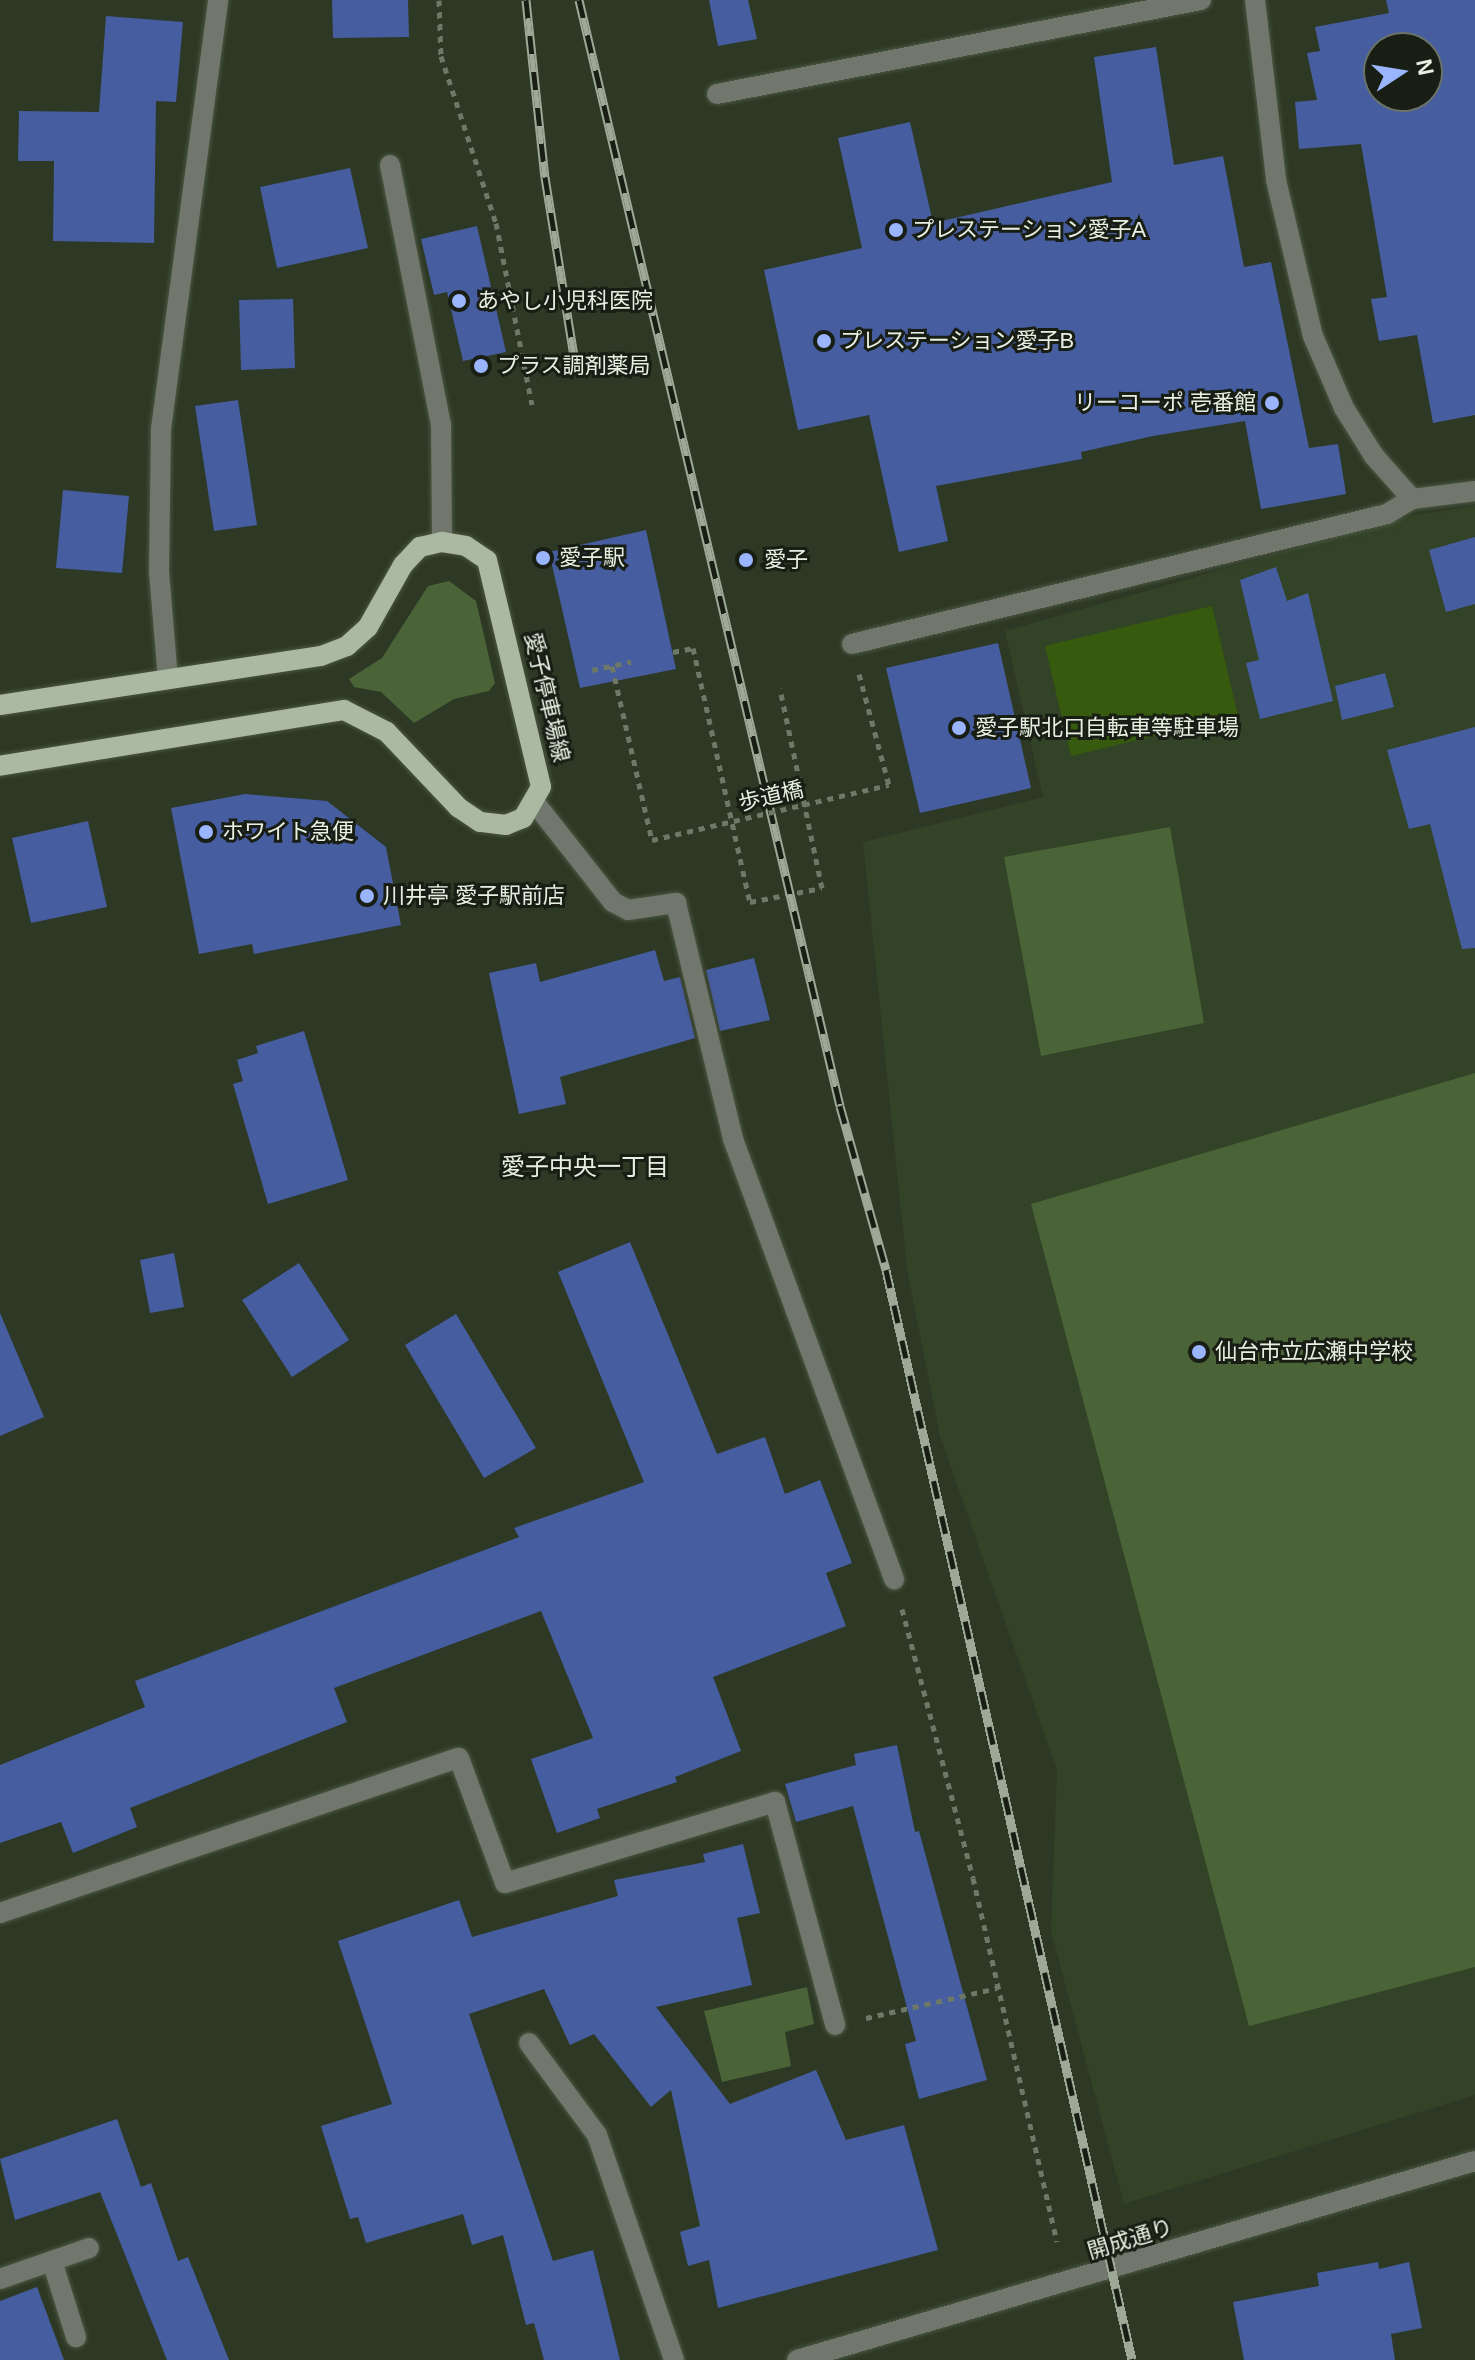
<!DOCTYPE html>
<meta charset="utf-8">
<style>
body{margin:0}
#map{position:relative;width:1475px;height:2360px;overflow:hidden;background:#2d3924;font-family:Helvetica,"Noto Sans JP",sans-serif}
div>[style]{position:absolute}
.built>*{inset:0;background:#334327}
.green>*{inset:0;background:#4a6337}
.water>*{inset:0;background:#365b0e}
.building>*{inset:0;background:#465da0}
.path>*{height:5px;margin-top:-2.5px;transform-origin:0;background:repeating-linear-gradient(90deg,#6d7866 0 6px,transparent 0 12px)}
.roads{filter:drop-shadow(0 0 2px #4b5642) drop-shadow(0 0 2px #4b5642)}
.minor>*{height:20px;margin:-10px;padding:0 10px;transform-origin:10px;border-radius:10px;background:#71776c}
.major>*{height:20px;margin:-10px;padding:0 10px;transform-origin:10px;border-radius:10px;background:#abb8a2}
.rail>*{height:9px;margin-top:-4.5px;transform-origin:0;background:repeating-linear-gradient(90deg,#191e15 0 18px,#9ea897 0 36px);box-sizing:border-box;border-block:2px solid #9ea897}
.path-bridge>*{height:5px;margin-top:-2.5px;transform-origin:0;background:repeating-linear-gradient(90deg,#6d7866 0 6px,transparent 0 12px)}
.dots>*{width:22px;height:22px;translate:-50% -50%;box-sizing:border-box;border:4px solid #191e15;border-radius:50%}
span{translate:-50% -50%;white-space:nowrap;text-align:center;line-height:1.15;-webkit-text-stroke:6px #191e15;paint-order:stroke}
.poi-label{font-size:22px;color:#e6efe1}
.left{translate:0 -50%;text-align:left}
.right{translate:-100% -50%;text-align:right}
.street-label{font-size:22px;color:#e6efe1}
.neighbourhood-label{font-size:24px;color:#e6efe1}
.north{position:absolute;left:1363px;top:32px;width:80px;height:80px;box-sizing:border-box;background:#191e15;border:2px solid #6b7267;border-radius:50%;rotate:78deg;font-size:22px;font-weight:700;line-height:32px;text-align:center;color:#e6efe1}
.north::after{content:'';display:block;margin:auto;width:28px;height:36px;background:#9ab5fd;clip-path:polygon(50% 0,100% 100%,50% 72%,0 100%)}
</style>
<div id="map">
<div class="built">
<i style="clip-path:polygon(1475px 506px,1475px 2095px,1124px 2204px,1051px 1931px,1057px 1770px,940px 1436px,907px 1269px,863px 842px,1043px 797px,1005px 631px,1414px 515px)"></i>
</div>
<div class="green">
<i style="clip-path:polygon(449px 581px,476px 601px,495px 683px,489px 691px,454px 699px,414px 723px,381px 692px,354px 687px,349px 679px,382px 658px,428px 586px)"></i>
<i style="clip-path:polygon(1170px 827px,1204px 1023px,1041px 1056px,1004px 857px)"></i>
<i style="clip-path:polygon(1475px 1073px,1475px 1967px,1249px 2026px,1031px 1204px)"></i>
<i style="clip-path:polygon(807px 1987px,814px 2024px,785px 2032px,791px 2066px,722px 2082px,704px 2011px)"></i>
</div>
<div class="water">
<i style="clip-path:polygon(1212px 606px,1238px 716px,1071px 756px,1045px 646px)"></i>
</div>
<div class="building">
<i style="clip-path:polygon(332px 0,408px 0,409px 37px,333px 38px)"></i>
<i style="clip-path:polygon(709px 0,748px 0,757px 39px,718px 46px)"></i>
<i style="clip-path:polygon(evenodd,1386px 0,1475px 0,1475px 415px,1433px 423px,1417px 335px,1379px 341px,1371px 299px,1387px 297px,1361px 144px,1299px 149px,1295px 102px,1317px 100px,1307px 53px,1320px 51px,1315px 27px,1389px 13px,1386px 0,1379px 48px,1427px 48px,1427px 96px,1379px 96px,1379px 48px)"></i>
<i style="clip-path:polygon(106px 16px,183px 22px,176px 102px,156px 101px,154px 243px,53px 241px,54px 161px,18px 161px,19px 111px,99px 112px)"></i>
<i style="clip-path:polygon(1156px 47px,1174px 165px,1223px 156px,1244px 267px,1271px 262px,1309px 448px,1338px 444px,1346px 494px,1261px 509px,1245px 421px,1153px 436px,1081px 452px,1082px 459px,936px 486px,948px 541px,899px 552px,869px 415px,798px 430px,764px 270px,862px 248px,838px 138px,910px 122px,933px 223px,1112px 182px,1094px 57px)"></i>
<i style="clip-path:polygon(350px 168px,368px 248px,277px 268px,260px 187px)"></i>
<i style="clip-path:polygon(477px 226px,506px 352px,463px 361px,447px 292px,434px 295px,421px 239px)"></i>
<i style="clip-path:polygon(293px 299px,295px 368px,241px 370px,239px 300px)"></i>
<i style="clip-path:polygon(238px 400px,257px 525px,214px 531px,195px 406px)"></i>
<i style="clip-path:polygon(63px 490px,129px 496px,122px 573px,56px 568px)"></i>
<i style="clip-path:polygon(646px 530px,676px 669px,580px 688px,549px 552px)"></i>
<i style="clip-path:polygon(1475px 537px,1475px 604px,1446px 612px,1429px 550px)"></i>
<i style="clip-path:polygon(1276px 567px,1287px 601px,1308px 593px,1333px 701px,1260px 719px,1246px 663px,1259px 660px,1240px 580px)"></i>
<i style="clip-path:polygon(998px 643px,1031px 788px,920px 813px,886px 668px)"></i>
<i style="clip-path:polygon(1385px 673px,1394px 707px,1342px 720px,1335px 686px)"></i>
<i style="clip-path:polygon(1475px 727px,1475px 948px,1462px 949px,1430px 824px,1409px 829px,1387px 750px)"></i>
<i style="clip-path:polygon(245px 794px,327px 801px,386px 847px,401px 925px,254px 954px,252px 944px,199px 954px,171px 808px)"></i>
<i style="clip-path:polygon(88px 821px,107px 907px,31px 923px,12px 838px)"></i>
<i style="clip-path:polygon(655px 950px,664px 981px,680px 977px,695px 1038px,560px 1077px,566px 1104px,519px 1114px,489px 973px,536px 963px,540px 982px)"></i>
<i style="clip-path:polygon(754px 958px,770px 1020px,720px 1031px,706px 970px)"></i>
<i style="clip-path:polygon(304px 1031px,348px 1180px,268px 1204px,233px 1084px,243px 1081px,237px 1060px,258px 1053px,256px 1046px)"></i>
<i style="clip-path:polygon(630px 1242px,717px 1454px,765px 1437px,785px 1494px,820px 1480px,852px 1563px,826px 1573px,846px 1626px,713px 1677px,741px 1751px,675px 1777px,677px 1782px,597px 1809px,600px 1818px,557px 1833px,531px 1759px,593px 1738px,541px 1611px,334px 1688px,347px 1722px,130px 1808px,137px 1827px,73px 1853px,61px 1822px,0 1843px,0 1765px,145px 1707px,135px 1681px,519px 1537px,514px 1528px,644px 1482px,558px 1272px)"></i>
<i style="clip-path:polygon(174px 1253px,184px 1307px,150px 1313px,140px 1260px)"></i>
<i style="clip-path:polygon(299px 1263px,349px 1340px,292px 1377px,242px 1300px)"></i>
<i style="clip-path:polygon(0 1313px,44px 1417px,0 1436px)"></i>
<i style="clip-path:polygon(456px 1314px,536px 1448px,484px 1478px,405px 1345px)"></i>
<i style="clip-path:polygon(897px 1745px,915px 1832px,919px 1831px,987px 2080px,919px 2099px,905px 2044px,916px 2041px,853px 1806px,796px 1822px,785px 1784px,856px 1765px,854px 1754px)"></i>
<i style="clip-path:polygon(743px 1844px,760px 1913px,737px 1918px,752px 1985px,656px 2007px,730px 2104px,816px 2070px,846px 2140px,904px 2125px,938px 2250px,718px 2308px,709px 2260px,688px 2266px,680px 2232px,700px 2226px,671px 2090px,651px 2107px,594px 2034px,570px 2045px,544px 1989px,469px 2014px,553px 2261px,593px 2250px,620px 2360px,544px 2360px,534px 2323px,526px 2325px,503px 2235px,472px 2245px,463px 2214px,366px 2243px,358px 2217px,350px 2219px,321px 2126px,392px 2104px,338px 1941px,459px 1900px,472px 1937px,618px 1896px,614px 1880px,705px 1862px,703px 1854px)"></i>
<i style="clip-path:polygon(117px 2119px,141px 2187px,151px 2183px,178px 2261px,188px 2257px,229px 2360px,167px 2360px,100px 2192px,15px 2220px,0 2159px)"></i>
<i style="clip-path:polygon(1378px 2262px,1379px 2269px,1409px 2262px,1422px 2328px,1391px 2334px,1395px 2360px,1244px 2360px,1233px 2302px,1319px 2286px,1317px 2273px)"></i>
<i style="clip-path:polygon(37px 2287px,64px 2360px,0 2360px,0 2301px)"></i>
</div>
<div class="path">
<i style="left:439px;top:0;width:56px;rotate:88deg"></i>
<i style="left:441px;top:56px;width:176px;rotate:71.8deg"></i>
<i style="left:496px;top:223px;width:185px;rotate:78.8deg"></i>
<i style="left:673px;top:652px;width:20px;rotate:-11deg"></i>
<i style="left:693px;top:648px;width:260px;rotate:77.4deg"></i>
<i style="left:750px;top:902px;width:73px;rotate:-11deg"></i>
<i style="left:822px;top:888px;width:204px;rotate:-101.9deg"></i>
<i style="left:612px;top:666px;width:179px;rotate:77.1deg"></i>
<i style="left:592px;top:670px;width:40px;rotate:-12deg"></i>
<i style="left:859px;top:674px;width:115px;rotate:74.9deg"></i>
<i style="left:902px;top:1609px;width:278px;rotate:75.2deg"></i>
<i style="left:973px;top:1878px;width:373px;rotate:77deg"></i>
<i style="left:866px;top:2018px;width:134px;rotate:-12.9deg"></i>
</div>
<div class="roads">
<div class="minor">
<i style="left:1255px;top:0;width:181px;rotate:83.3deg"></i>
<i style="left:1276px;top:180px;width:160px;rotate:76.7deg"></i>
<i style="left:1313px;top:336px;width:78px;rotate:66.7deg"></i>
<i style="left:1344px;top:408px;width:57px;rotate:58deg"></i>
<i style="left:1374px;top:456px;width:57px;rotate:48.5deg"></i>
<i style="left:1412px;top:499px;width:64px;rotate:-7.2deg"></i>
<i style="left:717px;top:94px;width:493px;rotate:-11deg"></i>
<i style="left:390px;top:165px;width:264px;rotate:78.9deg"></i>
<i style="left:441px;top:424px;width:118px;rotate:89.5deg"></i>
<i style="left:852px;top:644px;width:551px;rotate:-13.66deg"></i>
<i style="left:1387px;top:514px;width:29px;rotate:-31deg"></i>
<i style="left:168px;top:679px;width:108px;rotate:-94.8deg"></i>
<i style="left:159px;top:571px;width:142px;rotate:-89.2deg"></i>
<i style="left:161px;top:429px;width:433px;rotate:-82.4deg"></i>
<i style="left:535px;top:803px;width:126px;rotate:51.8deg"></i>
<i style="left:613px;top:902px;width:17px;rotate:28deg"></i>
<i style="left:628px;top:910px;width:49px;rotate:-8.3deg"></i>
<i style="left:676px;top:903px;width:243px;rotate:76.4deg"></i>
<i style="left:733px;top:1139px;width:469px;rotate:69.9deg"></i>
<i style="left:0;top:1913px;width:484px;rotate:-18.7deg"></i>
<i style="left:459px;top:1758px;width:133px;rotate:69.8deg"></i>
<i style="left:505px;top:1883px;width:282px;rotate:-16.7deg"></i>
<i style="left:775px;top:1802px;width:231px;rotate:74.9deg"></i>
<i style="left:529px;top:2043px;width:114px;rotate:53.5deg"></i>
<i style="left:597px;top:2135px;width:238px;rotate:71.1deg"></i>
<i style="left:52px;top:2261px;width:80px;rotate:72.5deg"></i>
<i style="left:0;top:2279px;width:94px;rotate:-19.2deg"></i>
<i style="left:797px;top:2360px;width:707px;rotate:-16.36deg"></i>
</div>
<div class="major">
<i style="left:0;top:705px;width:325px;rotate:-8.7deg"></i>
<i style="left:321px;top:656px;width:28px;rotate:-21deg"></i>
<i style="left:347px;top:646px;width:28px;rotate:-42deg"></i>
<i style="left:368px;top:627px;width:71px;rotate:-60.6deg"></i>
<i style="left:403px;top:565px;width:25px;rotate:-47deg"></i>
<i style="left:420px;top:547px;width:23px;rotate:-13deg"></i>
<i style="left:442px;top:542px;width:24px;rotate:9deg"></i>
<i style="left:466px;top:546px;width:25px;rotate:34deg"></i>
<i style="left:487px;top:560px;width:233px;rotate:76.6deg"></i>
<i style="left:541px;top:787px;width:36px;rotate:120deg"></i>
<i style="left:523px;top:818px;width:18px;rotate:158deg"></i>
<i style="left:506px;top:825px;width:26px;rotate:-173deg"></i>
<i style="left:480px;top:822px;width:25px;rotate:-146deg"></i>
<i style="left:459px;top:808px;width:105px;rotate:-133.5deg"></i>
<i style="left:387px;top:732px;width:48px;rotate:-152.9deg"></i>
<i style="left:344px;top:710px;width:349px;rotate:170.8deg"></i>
</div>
</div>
<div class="rail">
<i style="left:526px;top:0;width:178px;rotate:83.9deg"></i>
<i style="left:545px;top:177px;width:188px;rotate:80.8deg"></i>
<i style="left:579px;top:0;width:1136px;rotate:76.72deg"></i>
<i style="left:840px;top:1106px;width:170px;rotate:74.3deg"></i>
<i style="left:886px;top:1270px;width:1117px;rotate:77.28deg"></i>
</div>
<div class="path-bridge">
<i style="left:652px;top:840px;width:243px;rotate:-13.1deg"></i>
</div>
<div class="dots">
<i style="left:896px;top:230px;background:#9ab5fd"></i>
<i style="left:459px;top:301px;background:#9ab5fd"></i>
<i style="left:824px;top:341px;background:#9ab5fd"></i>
<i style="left:481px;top:366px;background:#9ab5fd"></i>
<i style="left:1272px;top:403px;background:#9ab5fd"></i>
<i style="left:543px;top:558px;background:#9ab5fd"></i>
<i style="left:746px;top:560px;background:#9ab5fd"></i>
<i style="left:959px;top:728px;background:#9ab5fd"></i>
<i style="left:206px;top:832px;background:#9ab5fd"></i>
<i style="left:367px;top:896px;background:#9ab5fd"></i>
<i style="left:1199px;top:1352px;background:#9ab5fd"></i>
</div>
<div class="poi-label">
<span class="left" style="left:912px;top:230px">プレステーション愛子A</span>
<span class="left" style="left:477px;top:301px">あやし小児科医院</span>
<span class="left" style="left:840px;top:341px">プレステーション愛子B</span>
<span class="left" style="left:497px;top:366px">プラス調剤薬局</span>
<span class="right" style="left:1256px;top:403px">リーコーポ 壱番館</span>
<span class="left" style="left:559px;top:558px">愛子駅</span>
<span class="left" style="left:764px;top:560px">愛子</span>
<span class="left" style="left:975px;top:728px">愛子駅北口自転車等駐車場</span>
<span class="left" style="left:222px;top:832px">ホワイト急便</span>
<span class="left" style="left:383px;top:896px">川井亭 愛子駅前店</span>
<span class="left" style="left:1215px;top:1352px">仙台市立広瀬中学校</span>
</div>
<div class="street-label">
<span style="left:547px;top:697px;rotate:77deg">愛子停車場線</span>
<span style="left:771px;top:796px;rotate:-13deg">歩道橋</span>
<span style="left:1130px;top:2239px;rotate:-17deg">開成通り</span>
</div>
<div class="neighbourhood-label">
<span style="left:585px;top:1167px">愛子中央一丁目</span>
</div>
<div class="north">N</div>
</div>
